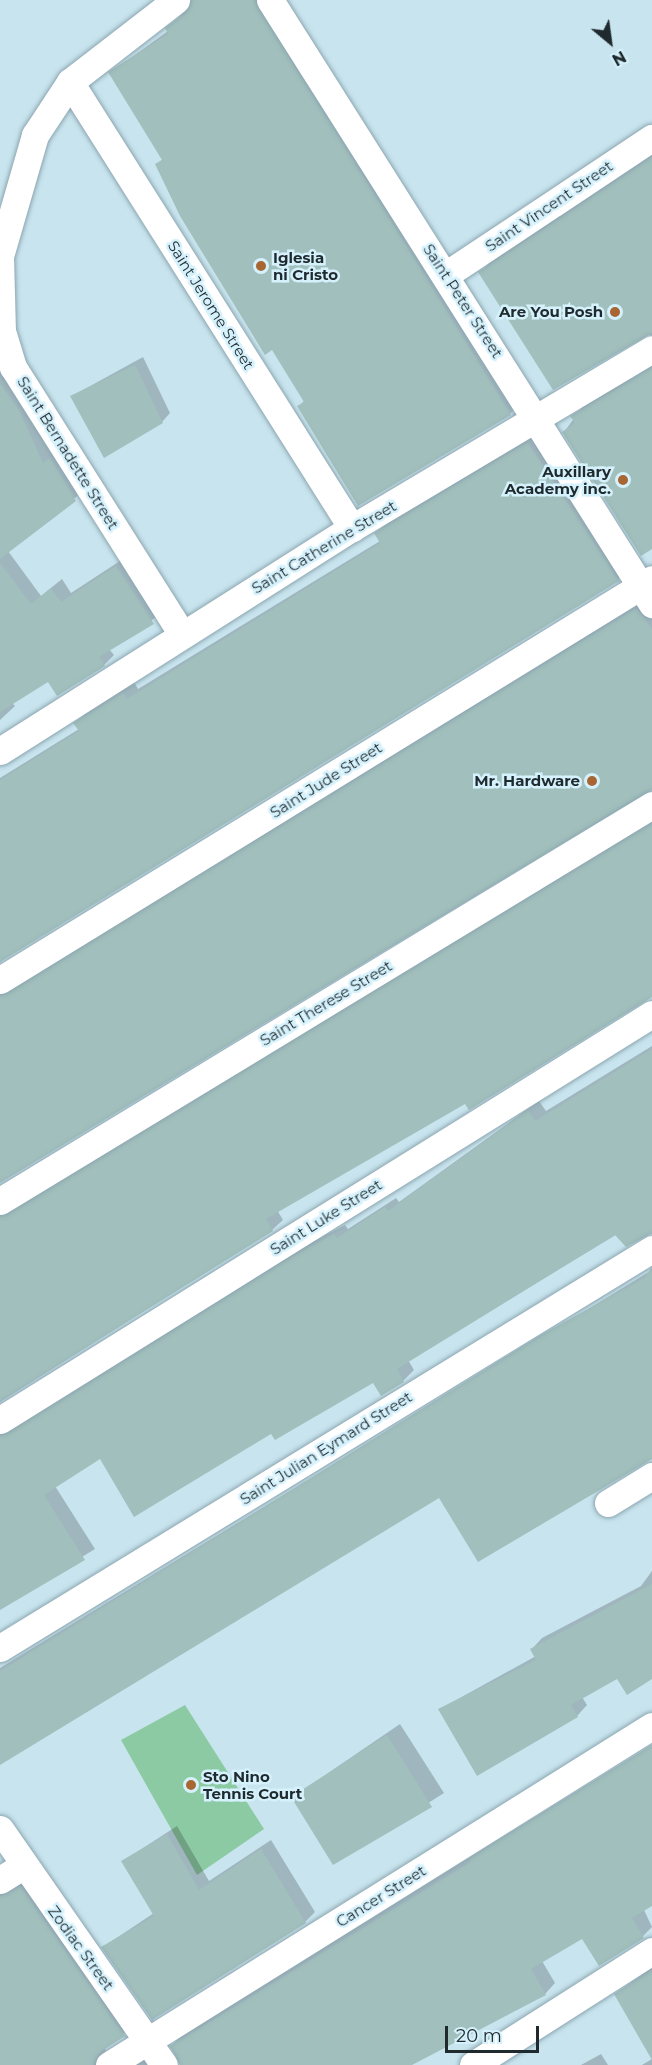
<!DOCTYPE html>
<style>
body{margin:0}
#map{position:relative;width:652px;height:2065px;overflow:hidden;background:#c8e4ee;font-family:Montserrat,sans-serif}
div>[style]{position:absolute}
.green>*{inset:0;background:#8ccaa3}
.shadow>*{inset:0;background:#0003}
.building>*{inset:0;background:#a1bfbc}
.roads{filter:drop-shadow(0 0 2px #8ca6b0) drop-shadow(0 0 2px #8ca6b0)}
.street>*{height:27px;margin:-13.5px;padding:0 13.5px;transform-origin:13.5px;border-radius:13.5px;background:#fff}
.dots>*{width:16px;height:16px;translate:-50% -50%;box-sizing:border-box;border:3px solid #d5f1fc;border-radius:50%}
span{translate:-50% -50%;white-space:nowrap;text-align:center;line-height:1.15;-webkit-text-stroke:5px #d5f1fc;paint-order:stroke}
.street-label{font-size:15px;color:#1f2a2e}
.poi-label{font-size:15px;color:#1f2a2e;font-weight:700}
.left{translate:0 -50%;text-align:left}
.right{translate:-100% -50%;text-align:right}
.north{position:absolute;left:580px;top:12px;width:60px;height:60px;-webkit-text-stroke:4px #d5f1fc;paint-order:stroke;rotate:151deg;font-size:16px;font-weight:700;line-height:24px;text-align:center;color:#1f2a2e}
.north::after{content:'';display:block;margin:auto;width:21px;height:27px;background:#1f2a2e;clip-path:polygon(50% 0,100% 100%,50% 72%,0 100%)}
.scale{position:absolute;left:445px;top:2026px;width:94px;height:27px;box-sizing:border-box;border:3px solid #1f2a2e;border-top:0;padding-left:8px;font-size:18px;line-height:21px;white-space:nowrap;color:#1f2a2e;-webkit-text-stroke:4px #d5f1fc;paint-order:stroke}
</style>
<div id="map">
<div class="green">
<i style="clip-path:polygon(185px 1705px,264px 1829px,197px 1875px,121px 1740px)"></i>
</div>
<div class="shadow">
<i style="clip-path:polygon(193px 0,271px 0,522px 401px,510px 414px,299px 406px,305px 400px,157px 164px,163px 159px,110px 73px,168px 31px)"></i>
<i style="clip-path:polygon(652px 151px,652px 336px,480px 273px,490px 262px)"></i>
<i style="clip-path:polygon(0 357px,28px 401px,53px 455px,60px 450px,85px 490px,8px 551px,41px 596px,62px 579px,71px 593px,126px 557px,162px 613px,109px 649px,114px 655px,104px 665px,48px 679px,12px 703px,15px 706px,0 720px)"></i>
<i style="clip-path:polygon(143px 357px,170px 413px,162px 422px,72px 396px)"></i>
<i style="clip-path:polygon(652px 364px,652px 548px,564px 432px,583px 406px)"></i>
<i style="clip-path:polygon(538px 432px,628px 569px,618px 580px,0 960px,0 778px,79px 729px,75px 723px,86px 713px,134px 682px,138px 689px,380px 541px,376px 533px,387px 523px)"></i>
<i style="clip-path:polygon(647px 598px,652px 605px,652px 790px,0 1181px,0 979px)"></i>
<i style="clip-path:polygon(652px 821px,652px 996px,277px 1210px,283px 1220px,272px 1230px,0 1402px,0 1200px)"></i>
<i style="clip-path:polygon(652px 1046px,652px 1234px,619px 1233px,408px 1360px,414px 1370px,403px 1381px,374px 1381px,271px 1432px,100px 1457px,55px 1486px,95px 1549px,0 1607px,0 1420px,20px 1423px,301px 1248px,345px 1225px,348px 1229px,396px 1198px,399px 1202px,539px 1101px,546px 1111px)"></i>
<i style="clip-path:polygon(652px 1270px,652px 1459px,440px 1496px,0 1764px,0 1668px)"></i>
<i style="clip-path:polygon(652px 1571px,652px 1678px,618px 1677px,582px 1697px,587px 1705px,577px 1716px,440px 1709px,536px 1656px,532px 1649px,542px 1638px,641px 1586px)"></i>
<i style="clip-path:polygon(400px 1724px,444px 1793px,334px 1863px,293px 1797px)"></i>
<i style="clip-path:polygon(652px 1745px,652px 1905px,644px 1910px,652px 1927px,643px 1936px,583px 1937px,542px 1961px,555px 1983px,545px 1994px,409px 2065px,181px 2065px,172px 2046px,182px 2035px)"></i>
<i style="clip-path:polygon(177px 1826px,209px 1881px,271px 1840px,315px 1912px,305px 1922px,103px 1947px,154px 1913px,123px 1861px)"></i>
<i style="clip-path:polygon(31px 1876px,134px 2025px,105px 2048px,110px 2065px,0 2065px,0 1880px)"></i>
<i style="clip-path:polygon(652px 1967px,652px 2057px,616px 1994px)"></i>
<i style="clip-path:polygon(154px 2053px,164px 2065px,132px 2065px)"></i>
<i style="clip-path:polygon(601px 2054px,608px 2065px,581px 2065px)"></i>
<i style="clip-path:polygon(652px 2059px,652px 2065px,642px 2065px)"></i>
</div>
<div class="building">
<i style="clip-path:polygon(191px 0,254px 0,511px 415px,358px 506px,297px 406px,304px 402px,272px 350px,265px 355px,180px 216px,155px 164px,162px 160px,108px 72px,168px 34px,165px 28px,186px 12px)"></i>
<i style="clip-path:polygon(652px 157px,652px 333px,553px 390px,478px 272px)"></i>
<i style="clip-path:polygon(135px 365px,163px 423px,104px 458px,70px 396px)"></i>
<i style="clip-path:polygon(652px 367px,652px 549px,641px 556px,562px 432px,575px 423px,570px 416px)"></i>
<i style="clip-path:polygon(0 383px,19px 410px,43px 463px,50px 458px,76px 501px,0 559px)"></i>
<i style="clip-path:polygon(527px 442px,619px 581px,0 962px,0 780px,79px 731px,73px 723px,123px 692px,127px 699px,380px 543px,374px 533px)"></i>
<i style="clip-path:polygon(0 563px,31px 604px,51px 588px,61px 602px,116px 566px,154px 624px,99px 657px,105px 666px,57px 696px,48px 682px,0 712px)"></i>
<i style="clip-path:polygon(636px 608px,652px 629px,652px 789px,0 1183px,0 996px)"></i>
<i style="clip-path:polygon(652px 823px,652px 997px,469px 1110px,465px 1104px,266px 1219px,273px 1231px,0 1401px,0 1217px)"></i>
<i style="clip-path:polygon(652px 1049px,652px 1233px,626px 1247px,615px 1235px,397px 1369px,404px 1382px,381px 1396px,373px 1383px,275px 1440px,271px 1434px,134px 1517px,100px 1459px,44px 1495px,85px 1560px,0 1610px,0 1436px,289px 1258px,334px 1234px,337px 1238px,385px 1207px,388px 1211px,528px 1110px,535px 1121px)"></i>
<i style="clip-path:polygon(652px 1267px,652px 1459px,478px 1562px,439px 1498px,0 1765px,0 1671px,539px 1336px,644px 1278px)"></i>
<i style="clip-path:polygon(652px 1584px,652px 1679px,627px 1695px,617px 1679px,571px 1705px,578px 1717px,477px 1776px,438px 1709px,536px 1660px,530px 1649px)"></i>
<i style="clip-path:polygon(387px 1735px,432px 1807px,333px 1865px,291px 1797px)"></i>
<i style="clip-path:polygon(652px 1745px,652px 1906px,632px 1918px,644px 1938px,599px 1966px,582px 1939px,531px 1969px,546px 1995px,412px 2065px,180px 2065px,170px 2046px,471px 1862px,469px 1859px)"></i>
<i style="clip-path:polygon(167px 1834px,199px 1890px,261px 1849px,306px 1923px,152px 2020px,101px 1947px,154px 1916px,121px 1861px)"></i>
<i style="clip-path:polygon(20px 1886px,125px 2036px,100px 2052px,93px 2065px,0 2065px,0 1896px)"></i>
<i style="clip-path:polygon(652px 1970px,652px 2060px,614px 1994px)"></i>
</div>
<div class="roads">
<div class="street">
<i style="left:176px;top:0;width:134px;rotate:142.3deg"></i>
<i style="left:70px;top:82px;width:64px;rotate:123.4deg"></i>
<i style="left:35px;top:135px;width:126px;rotate:106.1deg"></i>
<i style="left:0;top:256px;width:75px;rotate:88.5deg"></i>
<i style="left:2px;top:331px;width:38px;rotate:73deg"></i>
<i style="left:13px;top:367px;width:316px;rotate:57.7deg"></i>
<i style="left:270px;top:0;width:715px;rotate:57.69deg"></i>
<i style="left:70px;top:82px;width:528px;rotate:57.7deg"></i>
<i style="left:447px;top:274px;width:246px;rotate:-33.6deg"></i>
<i style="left:0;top:751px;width:417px;rotate:-32.4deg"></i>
<i style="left:352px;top:528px;width:349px;rotate:-30.8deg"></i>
<i style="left:0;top:980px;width:765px;rotate:-31.59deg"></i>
<i style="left:0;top:1201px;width:763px;rotate:-31.27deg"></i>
<i style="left:0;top:1420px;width:768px;rotate:-31.91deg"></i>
<i style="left:608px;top:1503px;width:52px;rotate:-31.5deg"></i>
<i style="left:0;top:1648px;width:764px;rotate:-31.47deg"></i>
<i style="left:0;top:1829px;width:287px;rotate:55.2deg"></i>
<i style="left:0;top:1880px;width:26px;rotate:-32deg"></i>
<i style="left:109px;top:2065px;width:640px;rotate:-31.98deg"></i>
<i style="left:473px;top:2065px;width:212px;rotate:-32.5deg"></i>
</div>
</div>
<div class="dots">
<i style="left:261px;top:266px;background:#a86633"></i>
<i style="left:615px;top:312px;background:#a86633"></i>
<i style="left:623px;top:480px;background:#a86633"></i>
<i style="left:592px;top:781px;background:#a86633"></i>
<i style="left:191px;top:1785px;background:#a86633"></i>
</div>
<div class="street-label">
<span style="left:549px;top:206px;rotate:-34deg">Saint Vincent Street</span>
<span style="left:463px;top:301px;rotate:57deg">Saint Peter Street</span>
<span style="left:211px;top:305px;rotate:58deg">Saint Jerome Street</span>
<span style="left:68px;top:453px;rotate:58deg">Saint Bernadette Street</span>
<span style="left:324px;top:547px;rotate:-31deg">Saint Catherine Street</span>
<span style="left:326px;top:780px;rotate:-32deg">Saint Jude Street</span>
<span style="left:326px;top:1003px;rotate:-31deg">Saint Therese Street</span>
<span style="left:326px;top:1217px;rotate:-32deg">Saint Luke Street</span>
<span style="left:326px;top:1448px;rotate:-32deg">Saint Julian Eymard Street</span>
<span style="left:381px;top:1896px;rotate:-32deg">Cancer Street</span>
<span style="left:81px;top:1948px;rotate:54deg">Zodiac Street</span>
</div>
<div class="poi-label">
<span class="left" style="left:273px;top:266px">Iglesia<br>ni Cristo</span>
<span class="right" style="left:603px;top:312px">Are You Posh</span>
<span class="right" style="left:611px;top:480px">Auxillary<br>Academy inc.</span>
<span class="right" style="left:580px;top:781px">Mr. Hardware</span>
<span class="left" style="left:203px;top:1785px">Sto Nino<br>Tennis Court</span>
</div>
<div class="north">N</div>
<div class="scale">20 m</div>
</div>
